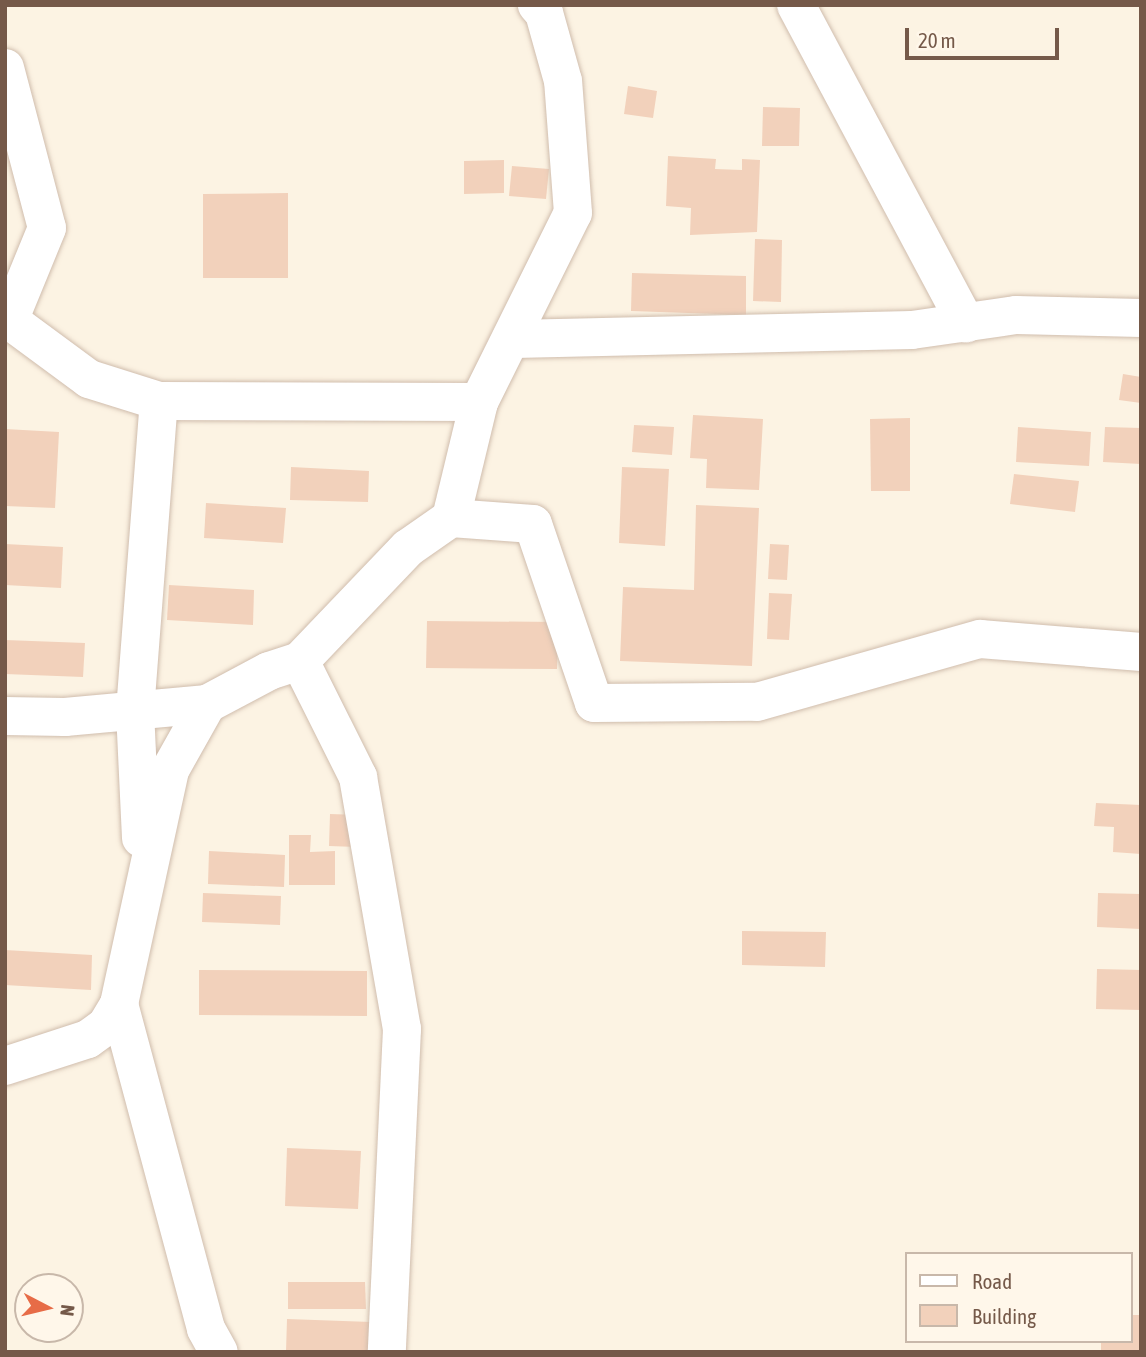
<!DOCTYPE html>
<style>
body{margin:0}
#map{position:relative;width:1146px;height:1357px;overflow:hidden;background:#fcf3e3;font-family:"Asap Condensed",sans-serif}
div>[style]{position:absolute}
.building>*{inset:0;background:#f2d1bb}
.roads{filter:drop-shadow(0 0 2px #d0bdad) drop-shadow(0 0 2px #d0bdad)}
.street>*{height:38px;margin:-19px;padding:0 19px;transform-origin:19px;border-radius:19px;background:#fff}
span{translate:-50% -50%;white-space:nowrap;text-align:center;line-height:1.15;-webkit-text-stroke:6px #fff7ea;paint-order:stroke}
.frame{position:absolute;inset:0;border:7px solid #755949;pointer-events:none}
.legend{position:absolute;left:905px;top:1252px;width:228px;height:91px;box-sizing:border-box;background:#fff7ea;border:2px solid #c8b8aa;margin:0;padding:9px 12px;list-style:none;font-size:21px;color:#755949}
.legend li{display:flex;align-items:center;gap:14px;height:35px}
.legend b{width:35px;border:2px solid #c8b8aa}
.north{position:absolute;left:14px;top:1273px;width:70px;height:70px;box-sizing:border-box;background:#fff7ea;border:2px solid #c8b8aa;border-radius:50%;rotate:97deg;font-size:19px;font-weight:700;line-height:28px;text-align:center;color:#755949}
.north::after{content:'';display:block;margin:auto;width:24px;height:32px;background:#e76c47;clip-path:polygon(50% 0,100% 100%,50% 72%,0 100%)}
.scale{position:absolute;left:905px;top:28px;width:154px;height:32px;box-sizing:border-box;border:4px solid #755949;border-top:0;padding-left:9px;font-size:21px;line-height:24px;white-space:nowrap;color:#755949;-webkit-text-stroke:5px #fff7ea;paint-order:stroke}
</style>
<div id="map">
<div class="building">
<i style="clip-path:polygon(628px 86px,657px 91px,653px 118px,624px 114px)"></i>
<i style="clip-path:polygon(763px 107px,800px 108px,799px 146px,762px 146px)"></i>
<i style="clip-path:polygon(668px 156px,716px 159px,715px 169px,742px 170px,742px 159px,760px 160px,757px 232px,690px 235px,691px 208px,666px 206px)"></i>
<i style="clip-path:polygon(504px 160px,504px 193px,464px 194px,464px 161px)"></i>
<i style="clip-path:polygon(512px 166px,549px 169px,546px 199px,509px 196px)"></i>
<i style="clip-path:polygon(288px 193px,288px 278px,203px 278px,203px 194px)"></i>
<i style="clip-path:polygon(755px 239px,782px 240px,781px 302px,753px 301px)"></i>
<i style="clip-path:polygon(632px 273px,746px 276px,746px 315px,631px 311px)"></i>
<i style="clip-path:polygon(1123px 374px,1141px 377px,1141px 403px,1119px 400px)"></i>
<i style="clip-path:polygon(693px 415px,763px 419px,759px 490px,706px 488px,707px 459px,690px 458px)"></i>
<i style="clip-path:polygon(910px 418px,910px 491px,871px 491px,870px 419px)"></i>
<i style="clip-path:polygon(634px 425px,674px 427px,672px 455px,632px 452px)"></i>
<i style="clip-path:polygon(1018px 427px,1091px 432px,1089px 466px,1016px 462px)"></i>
<i style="clip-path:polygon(1105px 427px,1141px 428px,1141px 464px,1103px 462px)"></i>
<i style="clip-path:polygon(5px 429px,59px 432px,55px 508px,5px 506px)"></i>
<i style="clip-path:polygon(291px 467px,369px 471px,368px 502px,290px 500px)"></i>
<i style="clip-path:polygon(622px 467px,669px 469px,665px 546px,619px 543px)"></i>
<i style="clip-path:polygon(1014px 474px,1079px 481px,1075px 512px,1010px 504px)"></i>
<i style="clip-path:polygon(206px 503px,286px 508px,283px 543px,204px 538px)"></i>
<i style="clip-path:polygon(696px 505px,759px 508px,752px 666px,620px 661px,623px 587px,694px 590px)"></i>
<i style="clip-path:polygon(5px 544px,63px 547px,61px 588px,5px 585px)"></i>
<i style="clip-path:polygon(770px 544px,789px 545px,787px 580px,768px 579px)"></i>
<i style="clip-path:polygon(169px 585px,254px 590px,253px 625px,167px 620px)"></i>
<i style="clip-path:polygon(769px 593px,792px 594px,789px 640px,767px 639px)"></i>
<i style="clip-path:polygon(427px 621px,558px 622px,557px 669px,426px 668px)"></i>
<i style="clip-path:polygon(5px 640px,85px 643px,83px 677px,5px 674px)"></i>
<i style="clip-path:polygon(1096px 803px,1141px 805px,1141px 854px,1113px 852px,1114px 827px,1094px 826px)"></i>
<i style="clip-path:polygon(330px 814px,359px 815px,357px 847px,329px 846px)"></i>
<i style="clip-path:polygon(289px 835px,311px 835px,310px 852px,335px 851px,335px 885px,289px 885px)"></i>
<i style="clip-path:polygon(209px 851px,285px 855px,284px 887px,208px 884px)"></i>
<i style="clip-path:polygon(203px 893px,281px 896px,280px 925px,202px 922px)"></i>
<i style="clip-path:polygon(1098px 893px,1141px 894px,1141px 929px,1097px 927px)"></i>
<i style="clip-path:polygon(742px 931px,826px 932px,825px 967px,742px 965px)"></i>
<i style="clip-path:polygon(5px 950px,92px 955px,91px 990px,5px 985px)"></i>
<i style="clip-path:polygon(1097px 969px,1141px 970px,1141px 1010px,1096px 1009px)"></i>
<i style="clip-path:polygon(199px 970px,367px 971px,367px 1016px,199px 1015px)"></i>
<i style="clip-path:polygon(287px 1148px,361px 1151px,358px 1209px,285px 1206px)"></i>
<i style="clip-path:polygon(288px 1282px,365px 1282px,366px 1309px,288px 1309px)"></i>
<i style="clip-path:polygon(1130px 1315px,1141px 1315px,1141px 1352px,1101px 1352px,1101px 1341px,1130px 1341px)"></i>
<i style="clip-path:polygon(287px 1319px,371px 1322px,370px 1352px,286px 1352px)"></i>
</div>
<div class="roads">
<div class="street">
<i style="left:796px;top:5px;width:361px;rotate:61.9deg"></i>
<i style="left:5px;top:68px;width:165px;rotate:75.3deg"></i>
<i style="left:47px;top:228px;width:97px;rotate:112.3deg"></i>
<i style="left:5px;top:317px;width:104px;rotate:36.4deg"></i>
<i style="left:89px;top:379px;width:73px;rotate:17.4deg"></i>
<i style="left:159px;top:401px;width:320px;rotate:0.2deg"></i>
<i style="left:514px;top:339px;width:398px;rotate:-1.3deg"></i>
<i style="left:912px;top:330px;width:105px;rotate:-8.2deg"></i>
<i style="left:1016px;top:315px;width:125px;rotate:1.4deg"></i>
<i style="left:451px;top:518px;width:119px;rotate:-76.4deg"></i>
<i style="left:479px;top:402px;width:211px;rotate:-63.6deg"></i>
<i style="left:573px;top:213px;width:132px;rotate:-94.3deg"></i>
<i style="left:563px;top:81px;width:71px;rotate:-105.6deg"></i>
<i style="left:544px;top:13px;width:11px;rotate:-131deg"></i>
<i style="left:300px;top:661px;width:130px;rotate:63.4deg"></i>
<i style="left:358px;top:777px;width:256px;rotate:80.1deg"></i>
<i style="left:402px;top:1029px;width:323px;rotate:92.7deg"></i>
<i style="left:5px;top:716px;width:60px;rotate:1deg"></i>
<i style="left:65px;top:717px;width:143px;rotate:-5.2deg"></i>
<i style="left:141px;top:838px;width:127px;rotate:-92.7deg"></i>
<i style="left:135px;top:711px;width:311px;rotate:-85.6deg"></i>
<i style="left:119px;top:1004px;width:336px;rotate:75deg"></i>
<i style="left:206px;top:1329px;width:26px;rotate:61deg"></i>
<i style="left:5px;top:1066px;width:87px;rotate:-18deg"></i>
<i style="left:88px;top:1039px;width:22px;rotate:-36deg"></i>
<i style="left:106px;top:1026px;width:26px;rotate:-59deg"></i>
<i style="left:119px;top:1004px;width:239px;rotate:-77.7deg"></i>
<i style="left:170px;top:770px;width:76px;rotate:-60.7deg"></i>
<i style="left:207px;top:704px;width:70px;rotate:-28deg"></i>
<i style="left:269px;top:671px;width:33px;rotate:-18deg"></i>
<i style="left:300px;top:661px;width:156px;rotate:-46.3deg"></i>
<i style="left:408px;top:548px;width:52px;rotate:-34.9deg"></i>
<i style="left:451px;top:518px;width:82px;rotate:4.2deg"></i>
<i style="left:533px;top:524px;width:189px;rotate:71.2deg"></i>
<i style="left:594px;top:703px;width:163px;rotate:-0.4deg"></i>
<i style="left:757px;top:702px;width:232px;rotate:-15.8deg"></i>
<i style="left:980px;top:639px;width:162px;rotate:4.6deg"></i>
</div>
</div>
<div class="frame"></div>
<ul class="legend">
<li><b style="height:9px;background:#fff"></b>Road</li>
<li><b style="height:19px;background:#f2d1bb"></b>Building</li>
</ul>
<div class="north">N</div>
<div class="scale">20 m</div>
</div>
